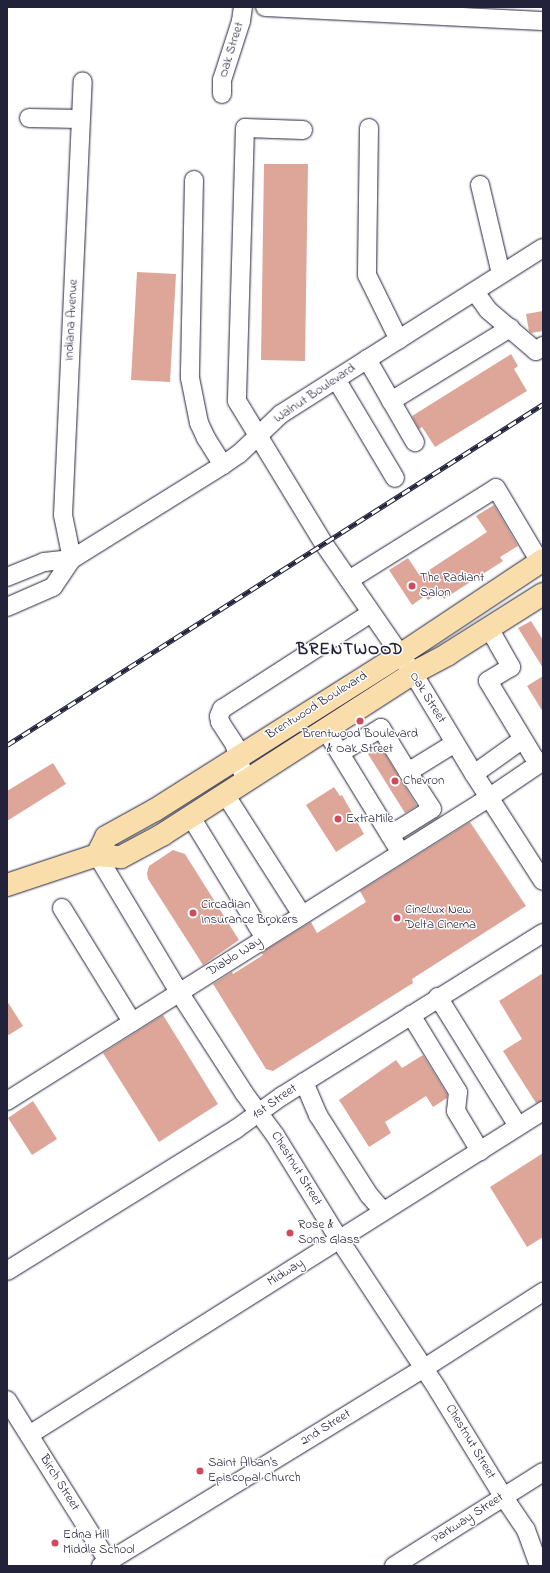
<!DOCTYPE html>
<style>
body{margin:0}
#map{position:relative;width:550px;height:1573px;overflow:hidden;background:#fff;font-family:"Indie Flower",sans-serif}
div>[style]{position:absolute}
.building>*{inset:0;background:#dea699}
.roads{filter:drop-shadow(0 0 1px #22223b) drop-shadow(0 0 1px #22223b)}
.minor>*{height:18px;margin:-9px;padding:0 9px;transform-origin:9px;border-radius:9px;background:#fff}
.major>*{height:22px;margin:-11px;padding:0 11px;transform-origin:11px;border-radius:11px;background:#f9deab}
.rail>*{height:4.5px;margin-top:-2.25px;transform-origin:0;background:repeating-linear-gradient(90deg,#fff 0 9px,#22223b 0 18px);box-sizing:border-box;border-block:1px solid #22223b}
.dots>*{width:11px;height:11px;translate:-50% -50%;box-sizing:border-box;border:2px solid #fff;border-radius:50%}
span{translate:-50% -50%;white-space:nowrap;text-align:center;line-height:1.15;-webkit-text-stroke:3px #fff;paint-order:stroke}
.street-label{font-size:13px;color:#22223b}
.poi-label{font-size:13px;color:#22223b}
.left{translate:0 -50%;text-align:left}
.district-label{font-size:17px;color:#22223b;font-weight:700;letter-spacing:1px}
.frame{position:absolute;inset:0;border:8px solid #22223b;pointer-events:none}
</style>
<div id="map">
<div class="building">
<i style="clip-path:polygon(264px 164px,308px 164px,305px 361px,261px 360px)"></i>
<i style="clip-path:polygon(137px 272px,176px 274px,170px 382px,131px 380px)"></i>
<i style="clip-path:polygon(543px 311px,543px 331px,531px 333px,529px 331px,526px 314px)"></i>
<i style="clip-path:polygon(511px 354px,518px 366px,514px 369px,527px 391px,435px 447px,422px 427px,419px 429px,412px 416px)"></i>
<i style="clip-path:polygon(494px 505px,518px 546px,500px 557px,503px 561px,444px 599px,440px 592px,428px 600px,425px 596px,412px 605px,389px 570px,408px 558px,420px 576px,487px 532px,476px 516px)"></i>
<i style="clip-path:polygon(531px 621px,543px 640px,543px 668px,518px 628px)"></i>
<i style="clip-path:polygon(543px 676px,543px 712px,527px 686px)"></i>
<i style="clip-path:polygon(380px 746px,417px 806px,405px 813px,368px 754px)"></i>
<i style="clip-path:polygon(53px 763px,66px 784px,7px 821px,7px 791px)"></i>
<i style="clip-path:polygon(334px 787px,340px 796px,342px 795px,364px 834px,336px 852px,306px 805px)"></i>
<i style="clip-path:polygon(470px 822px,526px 906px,412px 979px,413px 983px,273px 1071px,266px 1069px,213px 984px,232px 972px,233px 974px,263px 955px,261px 953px,311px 922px,317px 933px,366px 902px,360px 891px)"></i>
<i style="clip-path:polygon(173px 850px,185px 854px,239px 940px,203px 965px,148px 879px,147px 873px,149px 866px)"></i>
<i style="clip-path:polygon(543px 973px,543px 1101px,536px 1103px,503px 1051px,522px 1039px,499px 1001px)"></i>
<i style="clip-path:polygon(7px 1001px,23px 1026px,7px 1036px)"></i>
<i style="clip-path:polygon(163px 1015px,218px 1104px,159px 1142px,103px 1053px)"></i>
<i style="clip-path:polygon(423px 1055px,447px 1094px,447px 1098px,433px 1107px,426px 1096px,385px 1122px,391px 1133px,369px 1147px,339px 1100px,396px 1060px,402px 1068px)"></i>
<i style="clip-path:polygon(33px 1101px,57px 1139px,32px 1155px,8px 1118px)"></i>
<i style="clip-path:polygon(543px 1153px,543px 1237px,527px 1247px,490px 1187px)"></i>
</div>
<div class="roads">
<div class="minor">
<i style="left:265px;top:7px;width:278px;rotate:2.9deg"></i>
<i style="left:222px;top:94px;width:14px;rotate:-90deg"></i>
<i style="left:222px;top:80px;width:62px;rotate:-72.1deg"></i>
<i style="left:241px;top:21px;width:14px;rotate:-82deg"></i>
<i style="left:29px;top:118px;width:52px;rotate:1.1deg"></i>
<i style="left:369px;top:128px;width:147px;rotate:90.8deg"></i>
<i style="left:367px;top:275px;width:72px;rotate:63.8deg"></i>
<i style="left:303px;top:130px;width:58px;rotate:-178deg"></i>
<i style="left:245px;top:128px;width:273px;rotate:91.7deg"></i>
<i style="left:237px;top:401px;width:167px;rotate:58.7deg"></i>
<i style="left:324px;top:544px;width:157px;rotate:55.4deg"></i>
<i style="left:413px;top:673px;width:118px;rotate:58.9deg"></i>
<i style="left:474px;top:774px;width:127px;rotate:57.2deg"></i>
<i style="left:194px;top:180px;width:198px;rotate:91.2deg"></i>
<i style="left:190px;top:378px;width:46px;rotate:78.7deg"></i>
<i style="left:199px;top:423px;width:17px;rotate:65deg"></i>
<i style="left:206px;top:438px;width:32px;rotate:58deg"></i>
<i style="left:480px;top:185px;width:91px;rotate:76.7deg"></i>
<i style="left:475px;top:292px;width:22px;rotate:54deg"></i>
<i style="left:488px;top:310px;width:63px;rotate:40.5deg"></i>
<i style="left:536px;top:351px;width:9px;rotate:-36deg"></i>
<i style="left:367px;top:359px;width:96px;rotate:60deg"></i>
<i style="left:336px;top:379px;width:115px;rotate:59.2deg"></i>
<i style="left:391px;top:401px;width:140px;rotate:-31.5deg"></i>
<i style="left:72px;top:559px;width:45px;rotate:-101.6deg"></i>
<i style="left:63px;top:515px;width:434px;rotate:-87.4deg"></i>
<i style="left:7px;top:577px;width:40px;rotate:-22deg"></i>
<i style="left:44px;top:562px;width:28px;rotate:-6deg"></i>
<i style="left:349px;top:580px;width:173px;rotate:-32deg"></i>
<i style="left:496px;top:488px;width:86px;rotate:59.3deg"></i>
<i style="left:7px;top:607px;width:50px;rotate:-23.5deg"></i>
<i style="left:53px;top:587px;width:34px;rotate:-56deg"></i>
<i style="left:72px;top:559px;width:178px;rotate:-31.9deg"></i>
<i style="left:223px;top:465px;width:19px;rotate:-35deg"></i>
<i style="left:239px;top:454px;width:58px;rotate:-43.6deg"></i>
<i style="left:281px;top:414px;width:310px;rotate:-32.4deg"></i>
<i style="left:489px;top:628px;width:45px;rotate:60.6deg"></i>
<i style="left:511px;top:667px;width:27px;rotate:149deg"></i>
<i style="left:488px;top:681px;width:97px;rotate:58.9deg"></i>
<i style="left:325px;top:729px;width:136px;rotate:58.5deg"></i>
<i style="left:340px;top:753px;width:48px;rotate:-31.4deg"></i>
<i style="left:381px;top:728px;width:52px;rotate:58.5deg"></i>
<i style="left:474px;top:774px;width:60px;rotate:-35.5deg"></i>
<i style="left:245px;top:781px;width:37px;rotate:-106deg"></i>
<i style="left:235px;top:745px;width:27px;rotate:-123deg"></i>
<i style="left:220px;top:722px;width:6px;rotate:-99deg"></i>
<i style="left:219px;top:716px;width:8px;rotate:-67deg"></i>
<i style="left:222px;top:709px;width:177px;rotate:-32.8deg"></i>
<i style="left:225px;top:794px;width:143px;rotate:57.5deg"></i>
<i style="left:191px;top:817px;width:142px;rotate:58.6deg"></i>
<i style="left:390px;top:835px;width:49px;rotate:-31.8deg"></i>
<i style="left:432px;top:809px;width:44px;rotate:-123deg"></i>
<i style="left:408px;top:772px;width:55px;rotate:-31.7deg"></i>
<i style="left:97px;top:855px;width:160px;rotate:59.1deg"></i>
<i style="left:179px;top:992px;width:120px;rotate:57.2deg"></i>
<i style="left:244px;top:1093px;width:52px;rotate:53.6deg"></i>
<i style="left:275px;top:1135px;width:122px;rotate:58.4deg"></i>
<i style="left:339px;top:1239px;width:181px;rotate:56.7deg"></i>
<i style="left:438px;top:1390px;width:124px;rotate:58.5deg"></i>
<i style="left:503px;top:1496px;width:41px;rotate:55.9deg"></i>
<i style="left:526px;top:1530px;width:38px;rotate:70deg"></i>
<i style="left:62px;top:908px;width:134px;rotate:58.4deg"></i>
<i style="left:438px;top:997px;width:152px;rotate:58.2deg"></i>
<i style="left:411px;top:1015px;width:90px;rotate:58.6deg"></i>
<i style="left:458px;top:1092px;width:19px;rotate:96deg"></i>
<i style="left:456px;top:1111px;width:47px;rotate:59deg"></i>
<i style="left:304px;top:1082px;width:36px;rotate:67deg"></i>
<i style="left:318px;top:1115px;width:95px;rotate:57.5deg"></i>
<i style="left:369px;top:1195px;width:21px;rotate:49deg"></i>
<i style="left:7px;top:1101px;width:571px;rotate:-32.19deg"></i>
<i style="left:490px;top:797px;width:64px;rotate:-34.2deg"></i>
<i style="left:7px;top:1271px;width:269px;rotate:-31.8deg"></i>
<i style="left:236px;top:1129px;width:57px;rotate:-35.7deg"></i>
<i style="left:282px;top:1096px;width:308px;rotate:-32deg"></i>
<i style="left:7px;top:1400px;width:196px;rotate:57.9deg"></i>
<i style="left:29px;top:1435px;width:608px;rotate:-32.23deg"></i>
<i style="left:101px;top:1566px;width:377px;rotate:-31.5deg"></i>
<i style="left:423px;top:1369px;width:143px;rotate:-32.7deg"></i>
<i style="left:394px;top:1566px;width:176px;rotate:-32.2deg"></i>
</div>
<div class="major">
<i style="left:97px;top:855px;width:20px;rotate:-63deg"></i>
<i style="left:106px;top:837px;width:56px;rotate:-28.9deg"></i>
<i style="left:155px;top:810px;width:290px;rotate:-32.3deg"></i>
<i style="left:400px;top:655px;width:172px;rotate:-33.6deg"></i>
<i style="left:7px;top:885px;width:95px;rotate:-18.4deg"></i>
<i style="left:97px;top:855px;width:24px;rotate:5deg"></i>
<i style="left:121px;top:857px;width:47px;rotate:-28.2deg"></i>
<i style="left:162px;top:835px;width:299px;rotate:-32.8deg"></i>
<i style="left:413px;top:673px;width:40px;rotate:-28deg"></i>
<i style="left:448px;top:654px;width:112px;rotate:-32.3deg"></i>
</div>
</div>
<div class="rail">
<i style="left:7px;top:745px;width:635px;rotate:-32.46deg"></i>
</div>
<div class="dots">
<i style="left:412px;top:586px;background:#d1495b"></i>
<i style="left:360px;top:721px;background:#d1495b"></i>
<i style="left:395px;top:781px;background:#d1495b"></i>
<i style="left:338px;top:819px;background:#d1495b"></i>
<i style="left:193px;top:913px;background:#d1495b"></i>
<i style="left:397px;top:918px;background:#d1495b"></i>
<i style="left:290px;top:1233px;background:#d1495b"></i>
<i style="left:200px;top:1471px;background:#d1495b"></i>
<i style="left:55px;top:1543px;background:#d1495b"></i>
</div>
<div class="street-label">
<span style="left:232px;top:50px;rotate:-73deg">Oak Street</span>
<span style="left:72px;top:320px;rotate:-87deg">Indiana Avenue</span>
<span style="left:315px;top:394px;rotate:-34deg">Walnut Boulevard</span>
<span style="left:427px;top:698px;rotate:58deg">Oak Street</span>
<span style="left:317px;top:706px;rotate:-32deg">Brentwood Boulevard</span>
<span style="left:235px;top:957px;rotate:-32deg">Diablo Way</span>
<span style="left:275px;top:1102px;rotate:-35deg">1st Street</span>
<span style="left:296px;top:1169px;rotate:58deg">Chestnut Street</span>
<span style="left:286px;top:1273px;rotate:-32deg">Midway</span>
<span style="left:326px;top:1428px;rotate:-32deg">2nd Street</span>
<span style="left:470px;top:1442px;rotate:59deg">Chestnut Street</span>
<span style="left:59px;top:1483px;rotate:58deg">Birch Street</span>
<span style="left:468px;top:1519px;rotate:-33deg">Parkway Street</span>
</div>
<div class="poi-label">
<span class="left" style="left:420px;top:586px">The Radiant<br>Salon</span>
<span style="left:360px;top:742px">Brentwood Boulevard<br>&amp; Oak Street</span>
<span class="left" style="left:403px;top:781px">Chevron</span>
<span class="left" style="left:346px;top:819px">ExtraMile</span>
<span class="left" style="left:201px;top:913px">Circadian<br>Insurance Brokers</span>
<span class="left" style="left:405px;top:918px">CineLux New<br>Delta Cinema</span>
<span class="left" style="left:298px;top:1233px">Rose &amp;<br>Sons Glass</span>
<span class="left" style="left:208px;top:1471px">Saint Alban's<br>Episcopal Church</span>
<span class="left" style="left:63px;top:1543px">Edna Hill<br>Middle School</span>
</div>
<div class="district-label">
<span style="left:350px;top:650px">BRENTWOOD</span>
</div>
<div class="frame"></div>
</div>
